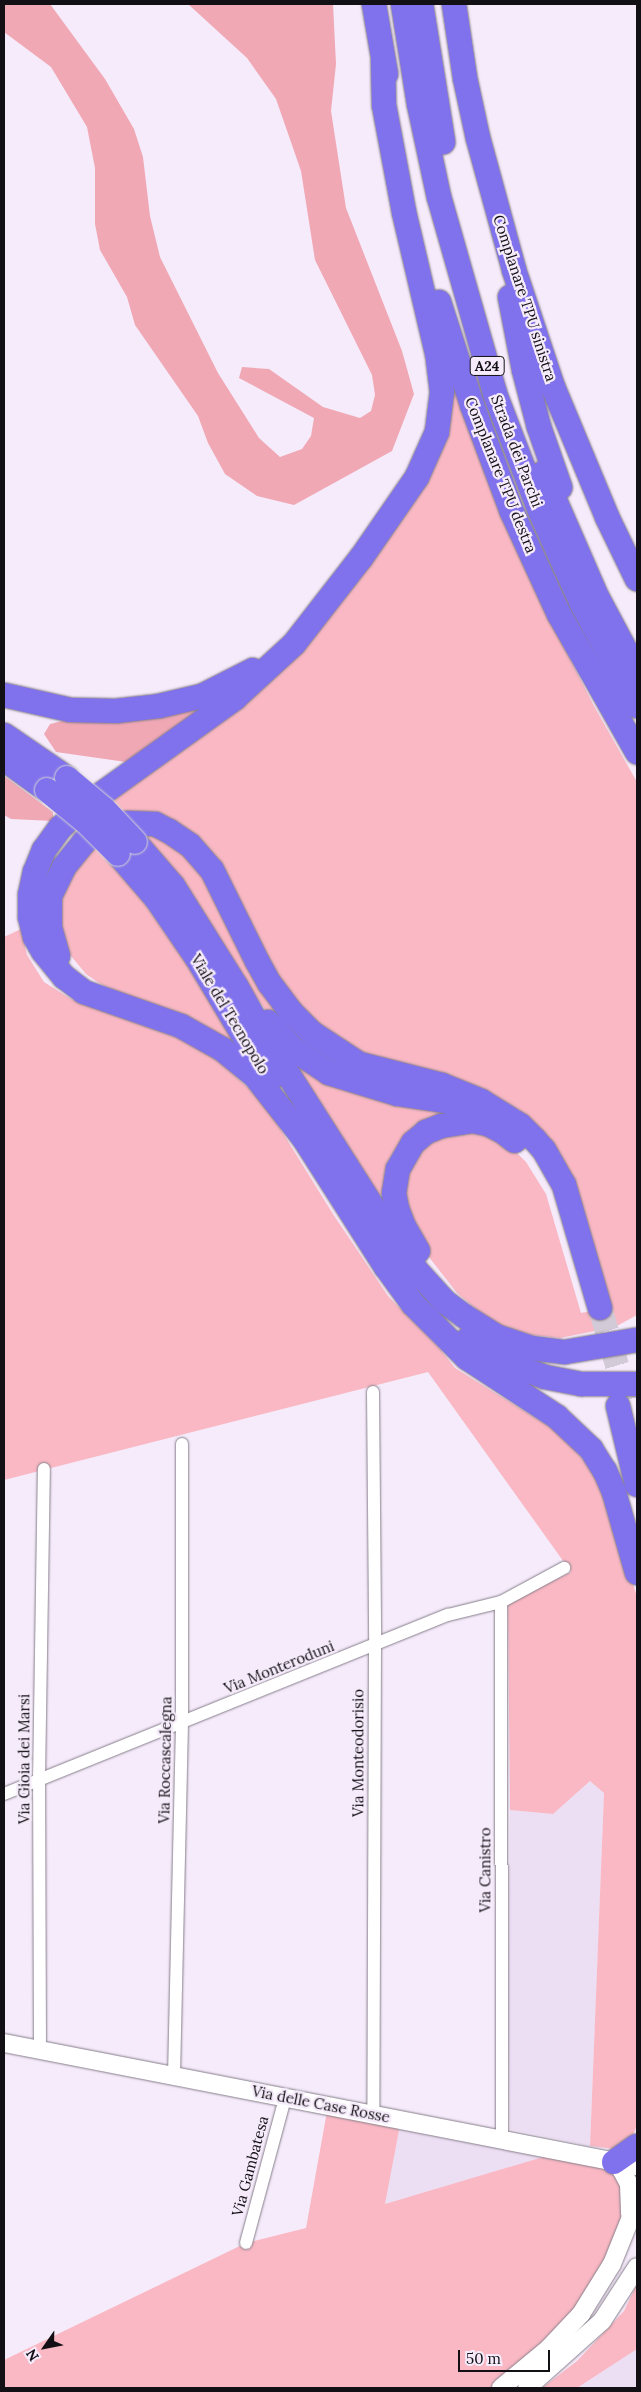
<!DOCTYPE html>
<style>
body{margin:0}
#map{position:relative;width:641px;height:2392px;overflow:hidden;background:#f5ebfa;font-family:Lora,serif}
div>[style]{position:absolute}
.built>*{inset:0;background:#ecdef3}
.green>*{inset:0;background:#f9b8c3}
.forest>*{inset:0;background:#f1a8b5}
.highway-tunnel>*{height:24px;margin-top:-12px;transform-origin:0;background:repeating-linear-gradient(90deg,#d3cad8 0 24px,transparent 0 36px)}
.roads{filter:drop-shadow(0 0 1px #867e8b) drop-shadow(0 0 1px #867e8b)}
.street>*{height:12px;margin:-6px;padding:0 6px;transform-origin:6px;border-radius:6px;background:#fff}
.secondary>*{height:18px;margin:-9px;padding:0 9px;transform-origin:9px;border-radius:9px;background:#fff}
.highway>*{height:24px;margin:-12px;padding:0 12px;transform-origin:12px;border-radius:12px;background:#8072ec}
.bridges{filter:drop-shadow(0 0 1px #d5d4d5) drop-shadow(0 0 1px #d5d4d5)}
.highway-bridge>*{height:24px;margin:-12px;padding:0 12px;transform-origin:12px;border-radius:12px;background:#8072ec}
span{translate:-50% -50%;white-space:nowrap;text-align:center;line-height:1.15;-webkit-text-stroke:4.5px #f5ebfa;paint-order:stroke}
.shield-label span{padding:1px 4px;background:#f5ebfa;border:1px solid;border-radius:4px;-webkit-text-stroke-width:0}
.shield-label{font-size:14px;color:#131015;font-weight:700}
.street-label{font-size:15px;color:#131015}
.frame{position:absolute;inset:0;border:5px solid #131015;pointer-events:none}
.north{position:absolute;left:20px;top:2322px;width:50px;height:50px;-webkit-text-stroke:4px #f5ebfa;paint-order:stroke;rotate:237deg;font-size:14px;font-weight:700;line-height:20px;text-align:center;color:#131015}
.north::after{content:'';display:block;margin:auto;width:18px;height:22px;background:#131015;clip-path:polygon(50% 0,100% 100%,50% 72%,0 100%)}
.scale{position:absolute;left:458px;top:2350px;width:92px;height:22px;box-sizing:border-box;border:2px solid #131015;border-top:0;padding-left:6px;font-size:15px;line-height:18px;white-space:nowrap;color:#131015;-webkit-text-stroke:4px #f5ebfa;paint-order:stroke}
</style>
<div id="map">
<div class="built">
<i style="clip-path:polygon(590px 1781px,604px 1793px,590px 2146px,510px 2129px,508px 2020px,510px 1810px,553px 1814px)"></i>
<i style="clip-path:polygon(399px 2129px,551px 2155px,385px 2204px)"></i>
<i style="clip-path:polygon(637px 2349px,637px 2388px,577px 2388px)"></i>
</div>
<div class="green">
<i style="clip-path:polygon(452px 377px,549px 618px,594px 706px,637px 782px,637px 1315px,615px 1327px,560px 1338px,532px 1335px,499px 1325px,486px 1317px,457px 1293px,418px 1243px,403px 1184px,422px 1145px,470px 1127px,509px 1145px,526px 1162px,546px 1194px,581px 1313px,607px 1308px,538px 1128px,519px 1110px,490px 1093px,359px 1054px,296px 1008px,221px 873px,123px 815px,105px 799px,275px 678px,415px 497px)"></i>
<i style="clip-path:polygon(140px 832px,154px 834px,190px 859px,332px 1058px,349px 1073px,274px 1022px)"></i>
<i style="clip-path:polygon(92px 844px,139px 896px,184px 960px,240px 1051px,99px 983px,86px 974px,66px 950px,61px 937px,59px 889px)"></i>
<i style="clip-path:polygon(21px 929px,27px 955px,44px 982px,71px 999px,189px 1042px,214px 1057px,263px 1101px,333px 1214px,388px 1296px,440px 1349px,455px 1368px,561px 1434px,597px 1476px,614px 1520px,637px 1597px,637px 2125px,632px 2138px,615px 2149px,590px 2146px,604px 1793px,590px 1781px,553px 1814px,510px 1810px,508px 1604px,571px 1572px,428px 1372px,4px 1480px,4px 937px)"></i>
<i style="clip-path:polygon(293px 1063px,314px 1077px,328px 1084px,463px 1111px,397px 1147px,387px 1163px,384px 1177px,384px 1188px,382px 1194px,379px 1195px)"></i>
<i style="clip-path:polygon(328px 2106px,401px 2120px,385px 2204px,563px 2151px,637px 2166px,637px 2201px,595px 2294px,499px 2388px,4px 2388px,4px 2360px,246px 2243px,306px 2228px)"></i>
<i style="clip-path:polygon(637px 2284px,637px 2349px,577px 2388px,542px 2388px,577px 2361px,624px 2311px)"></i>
</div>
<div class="forest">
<i style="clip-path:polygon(4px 4px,50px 4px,105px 79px,134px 129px,143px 157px,150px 216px,160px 257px,218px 373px,259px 438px,280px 457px,302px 449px,311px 436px,314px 418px,239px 378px,242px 367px,269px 369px,323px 407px,360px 418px,371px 411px,375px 395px,372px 375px,315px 260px,301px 171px,276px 99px,247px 58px,188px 4px,333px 4px,336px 64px,331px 111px,346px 208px,402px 351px,414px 394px,392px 451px,294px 505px,257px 496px,225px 474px,208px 443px,198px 416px,135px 325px,127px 297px,100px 250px,95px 224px,95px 168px,87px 127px,51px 67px,4px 32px)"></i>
<i style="clip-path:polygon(239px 690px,133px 763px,56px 752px,44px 734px,50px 724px,62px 721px,123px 719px)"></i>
<i style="clip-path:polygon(4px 776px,53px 812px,53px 821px,11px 819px,4px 815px)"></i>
</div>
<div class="highway-tunnel">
<i style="left:600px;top:1308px;width:98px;rotate:73.4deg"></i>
</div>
<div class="roads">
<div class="street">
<i style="left:373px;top:1392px;width:254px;rotate:89.5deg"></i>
<i style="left:375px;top:1646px;width:468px;rotate:90.2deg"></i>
<i style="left:501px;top:1602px;width:537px;rotate:89.89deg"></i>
<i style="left:4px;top:1794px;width:479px;rotate:-22deg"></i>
<i style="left:448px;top:1615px;width:55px;rotate:-13.8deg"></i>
<i style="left:501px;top:1602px;width:72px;rotate:-28.4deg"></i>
<i style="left:40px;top:2050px;width:270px;rotate:-90.2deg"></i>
<i style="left:39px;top:1780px;width:311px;rotate:-89.1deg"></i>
<i style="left:174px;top:2076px;width:352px;rotate:-88.7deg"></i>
<i style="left:182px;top:1724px;width:280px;rotate:-90deg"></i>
<i style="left:246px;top:2243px;width:150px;rotate:-74.9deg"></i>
</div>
<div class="secondary">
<i style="left:4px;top:2043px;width:645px;rotate:11deg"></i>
<i style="left:614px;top:2162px;width:10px;rotate:45deg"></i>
<i style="left:621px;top:2169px;width:17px;rotate:62deg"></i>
<i style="left:629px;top:2184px;width:30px;rotate:88deg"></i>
<i style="left:501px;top:2388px;width:62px;rotate:-39.8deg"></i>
<i style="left:549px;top:2348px;width:47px;rotate:-46.7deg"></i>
<i style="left:581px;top:2314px;width:59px;rotate:-58.2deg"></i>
<i style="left:612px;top:2264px;width:67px;rotate:-68deg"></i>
<i style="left:527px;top:2388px;width:101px;rotate:-41.8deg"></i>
<i style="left:602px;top:2321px;width:64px;rotate:-57.1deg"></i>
</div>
<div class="highway">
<i style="left:374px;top:4px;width:71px;rotate:80.3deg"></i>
<i style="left:403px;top:4px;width:101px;rotate:80.9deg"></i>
<i style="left:419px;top:104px;width:95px;rotate:77.9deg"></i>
<i style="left:439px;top:197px;width:205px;rotate:74.1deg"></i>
<i style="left:495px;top:394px;width:125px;rotate:69deg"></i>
<i style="left:540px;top:511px;width:100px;rotate:65.7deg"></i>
<i style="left:581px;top:602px;width:118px;rotate:61.7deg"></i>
<i style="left:421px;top:4px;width:140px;rotate:80.9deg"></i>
<i style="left:454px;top:4px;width:75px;rotate:81.5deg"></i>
<i style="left:465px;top:78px;width:61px;rotate:77.8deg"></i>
<i style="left:478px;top:138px;width:137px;rotate:74.7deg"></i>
<i style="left:514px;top:270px;width:123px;rotate:71.6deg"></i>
<i style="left:553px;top:387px;width:141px;rotate:67.4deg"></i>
<i style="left:607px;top:517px;width:69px;rotate:64.2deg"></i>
<i style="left:510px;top:297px;width:74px;rotate:79.1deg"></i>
<i style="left:524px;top:370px;width:59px;rotate:75.3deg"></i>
<i style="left:539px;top:427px;width:64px;rotate:70.7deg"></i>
<i style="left:439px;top:302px;width:108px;rotate:72.2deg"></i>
<i style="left:472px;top:405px;width:114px;rotate:69.5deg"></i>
<i style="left:512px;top:512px;width:112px;rotate:65.3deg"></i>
<i style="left:559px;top:614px;width:159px;rotate:60.5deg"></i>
<i style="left:543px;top:473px;width:135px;rotate:66.5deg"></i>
<i style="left:597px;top:597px;width:85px;rotate:61.9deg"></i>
<i style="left:4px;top:695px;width:68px;rotate:12.8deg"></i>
<i style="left:70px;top:710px;width:46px;rotate:1.2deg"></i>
<i style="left:116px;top:711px;width:43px;rotate:-6.6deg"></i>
<i style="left:159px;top:706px;width:44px;rotate:-13.1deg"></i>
<i style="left:202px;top:696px;width:57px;rotate:-27deg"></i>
<i style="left:4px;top:735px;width:76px;rotate:34.3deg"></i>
<i style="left:4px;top:759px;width:53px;rotate:35.8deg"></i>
<i style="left:135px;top:842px;width:58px;rotate:49.2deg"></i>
<i style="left:173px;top:886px;width:118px;rotate:57.8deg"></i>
<i style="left:236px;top:986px;width:63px;rotate:60.6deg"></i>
<i style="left:267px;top:1041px;width:218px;rotate:57.5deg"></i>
<i style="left:384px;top:1225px;width:55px;rotate:54.6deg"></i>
<i style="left:416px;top:1270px;width:43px;rotate:47.8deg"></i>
<i style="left:445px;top:1302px;width:24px;rotate:36deg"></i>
<i style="left:464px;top:1316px;width:40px;rotate:32deg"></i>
<i style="left:498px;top:1337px;width:35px;rotate:18deg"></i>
<i style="left:531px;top:1348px;width:34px;rotate:7deg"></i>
<i style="left:565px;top:1352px;width:73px;rotate:-9.5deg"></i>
<i style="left:118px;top:854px;width:58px;rotate:49.2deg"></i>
<i style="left:156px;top:898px;width:73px;rotate:55.7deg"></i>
<i style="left:197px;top:958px;width:142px;rotate:59.1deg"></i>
<i style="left:58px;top:956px;width:29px;rotate:-106deg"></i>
<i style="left:50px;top:928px;width:32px;rotate:-90deg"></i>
<i style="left:50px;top:896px;width:32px;rotate:-64deg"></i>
<i style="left:64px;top:867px;width:32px;rotate:-51deg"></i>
<i style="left:84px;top:842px;width:16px;rotate:-40deg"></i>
<i style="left:96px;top:832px;width:32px;rotate:-16deg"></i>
<i style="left:127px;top:823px;width:28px;rotate:2deg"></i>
<i style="left:155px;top:824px;width:16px;rotate:27deg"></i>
<i style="left:169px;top:831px;width:25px;rotate:34deg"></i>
<i style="left:190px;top:845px;width:33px;rotate:49deg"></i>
<i style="left:212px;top:870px;width:102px;rotate:63.7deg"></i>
<i style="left:257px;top:961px;width:26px;rotate:61deg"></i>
<i style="left:270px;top:984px;width:35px;rotate:53deg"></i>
<i style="left:291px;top:1012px;width:30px;rotate:45deg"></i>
<i style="left:312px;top:1033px;width:56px;rotate:33.4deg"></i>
<i style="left:359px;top:1064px;width:86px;rotate:14.2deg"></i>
<i style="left:442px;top:1085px;width:42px;rotate:22.3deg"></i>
<i style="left:481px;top:1101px;width:46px;rotate:31.6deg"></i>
<i style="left:520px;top:1125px;width:21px;rotate:45deg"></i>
<i style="left:535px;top:1140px;width:13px;rotate:48deg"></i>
<i style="left:544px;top:1150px;width:40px;rotate:60.3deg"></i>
<i style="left:564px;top:1185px;width:128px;rotate:73.7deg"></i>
<i style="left:268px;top:1022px;width:37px;rotate:47deg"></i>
<i style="left:293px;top:1049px;width:43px;rotate:33.7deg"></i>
<i style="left:329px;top:1073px;width:72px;rotate:16.9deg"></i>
<i style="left:398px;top:1094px;width:62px;rotate:8.4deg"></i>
<i style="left:298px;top:1129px;width:164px;rotate:57.5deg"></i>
<i style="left:386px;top:1267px;width:46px;rotate:53.9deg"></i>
<i style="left:413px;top:1304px;width:76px;rotate:45deg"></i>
<i style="left:467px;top:1358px;width:108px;rotate:33.2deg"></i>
<i style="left:557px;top:1417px;width:47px;rotate:43.3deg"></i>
<i style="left:591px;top:1449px;width:26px;rotate:58deg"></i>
<i style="left:605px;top:1471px;width:23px;rotate:67deg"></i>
<i style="left:614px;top:1492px;width:84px;rotate:74.1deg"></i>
<i style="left:306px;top:1141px;width:83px;rotate:-128.1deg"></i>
<i style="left:255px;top:1076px;width:43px;rotate:-140.7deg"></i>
<i style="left:222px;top:1049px;width:47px;rotate:-150.7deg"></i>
<i style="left:181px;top:1026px;width:103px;rotate:-160.7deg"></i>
<i style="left:84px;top:992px;width:25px;rotate:-143deg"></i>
<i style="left:64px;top:977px;width:33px;rotate:-129deg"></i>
<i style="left:43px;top:951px;width:16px;rotate:-120deg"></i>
<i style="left:35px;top:937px;width:21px;rotate:-104deg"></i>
<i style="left:30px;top:917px;width:22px;rotate:-90deg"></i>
<i style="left:30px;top:895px;width:24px;rotate:-78deg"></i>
<i style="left:35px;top:872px;width:24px;rotate:-68deg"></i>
<i style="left:44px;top:850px;width:27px;rotate:-54deg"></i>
<i style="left:60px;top:828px;width:26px;rotate:-43deg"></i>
<i style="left:79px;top:810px;width:191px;rotate:-35.6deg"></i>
<i style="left:234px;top:699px;width:81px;rotate:-42.5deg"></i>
<i style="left:294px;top:644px;width:109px;rotate:-52.1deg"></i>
<i style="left:361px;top:558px;width:98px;rotate:-55.3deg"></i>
<i style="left:417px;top:477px;width:49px;rotate:-66deg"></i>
<i style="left:437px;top:432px;width:40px;rotate:-82.9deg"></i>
<i style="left:442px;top:392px;width:39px;rotate:-97deg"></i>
<i style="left:437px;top:353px;width:145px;rotate:-103.2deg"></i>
<i style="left:404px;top:212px;width:109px;rotate:-100.6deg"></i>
<i style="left:384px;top:105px;width:45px;rotate:-91.3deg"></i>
<i style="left:418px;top:1251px;width:28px;rotate:-120deg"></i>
<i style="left:404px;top:1227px;width:19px;rotate:-111deg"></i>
<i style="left:397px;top:1209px;width:16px;rotate:-101deg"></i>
<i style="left:394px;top:1193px;width:24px;rotate:-81deg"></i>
<i style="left:398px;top:1169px;width:30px;rotate:-60deg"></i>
<i style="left:413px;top:1143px;width:17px;rotate:-40deg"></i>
<i style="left:426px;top:1132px;width:16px;rotate:-22deg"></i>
<i style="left:441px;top:1126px;width:32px;rotate:-9deg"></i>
<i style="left:473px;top:1121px;width:15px;rotate:11deg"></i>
<i style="left:488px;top:1124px;width:16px;rotate:27deg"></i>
<i style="left:502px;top:1131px;width:16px;rotate:38deg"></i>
<i style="left:467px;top:1340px;width:45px;rotate:30.5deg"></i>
<i style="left:506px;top:1363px;width:41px;rotate:19.7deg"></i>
<i style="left:545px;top:1377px;width:38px;rotate:11deg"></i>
<i style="left:582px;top:1384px;width:55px"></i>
<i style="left:618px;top:1406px;width:81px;rotate:76.5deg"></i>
<i style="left:614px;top:2162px;width:28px;rotate:-35deg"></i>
</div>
</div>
<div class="bridges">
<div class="highway-bridge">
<i style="left:67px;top:778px;width:48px;rotate:40deg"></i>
<i style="left:104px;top:809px;width:45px;rotate:46.8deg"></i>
<i style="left:47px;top:790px;width:50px;rotate:39.4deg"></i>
<i style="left:86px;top:822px;width:45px;rotate:45deg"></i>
</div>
</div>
<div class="shield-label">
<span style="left:487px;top:366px">A24</span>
</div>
<div class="street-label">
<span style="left:525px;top:298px;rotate:72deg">Complanare TPU sinistra</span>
<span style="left:517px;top:451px;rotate:69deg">Strada dei Parchi</span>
<span style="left:501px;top:475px;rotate:68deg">Complanare TPU destra</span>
<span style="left:230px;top:1014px;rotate:59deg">Viale del Tecnopolo</span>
<span style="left:279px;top:1667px;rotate:-22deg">Via Monteroduni</span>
<span style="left:358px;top:1753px;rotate:-90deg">Via Monteodorisio</span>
<span style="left:24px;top:1759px;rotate:-90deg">Via Gioia dei Marsi</span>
<span style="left:165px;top:1760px;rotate:-89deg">Via Roccascalegna</span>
<span style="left:485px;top:1870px;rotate:-90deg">Via Canistro</span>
<span style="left:321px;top:2104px;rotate:11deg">Via delle Case Rosse</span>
<span style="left:250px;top:2166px;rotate:-75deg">Via Gambatesa</span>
</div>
<div class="frame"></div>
<div class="north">N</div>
<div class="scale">50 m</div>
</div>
